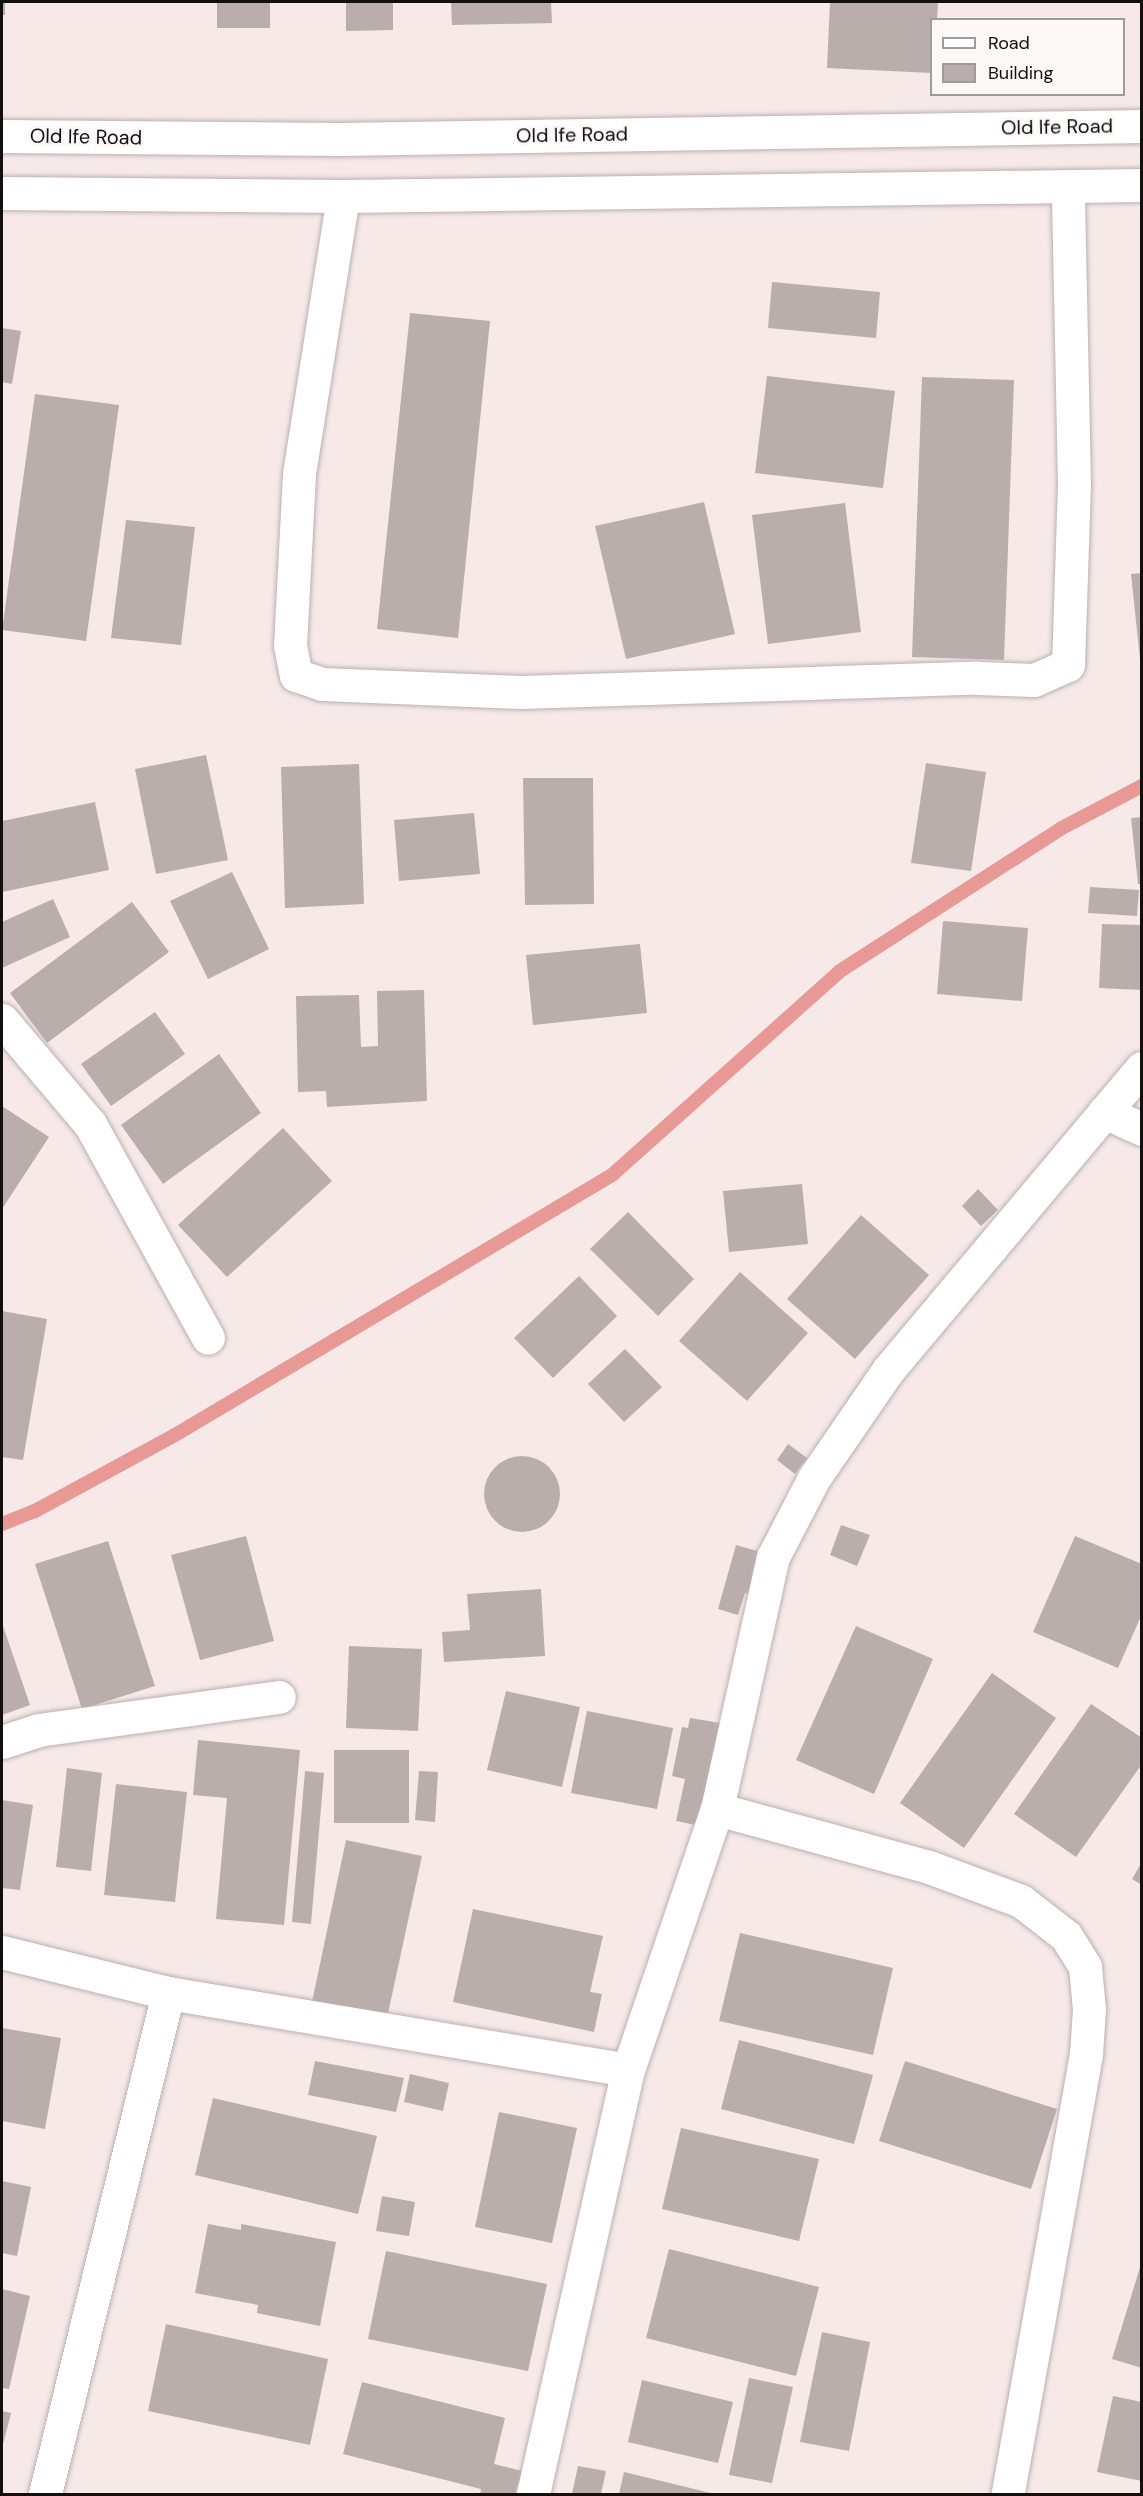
<!DOCTYPE html>
<style>
body{margin:0}
#map{position:relative;width:1143px;height:2496px;overflow:hidden;background:#f6e9e8;font-family:"DM Sans",sans-serif}
div>[style]{position:absolute}
.stream>*{height:14px;margin:-7px;padding:0 7px;transform-origin:7px;border-radius:7px;background:#e89996}
.building>*{inset:0;background:#baaead}
.round{border-radius:50%}
.roads{filter:drop-shadow(0 0 2px #bcafaf) drop-shadow(0 0 2px #bcafaf)}
.minor>*{height:33px;margin:-16.5px;padding:0 16.5px;transform-origin:16.5px;border-radius:16.5px;background:#fff}
.primary>*{height:33px;margin:-16.5px;padding:0 16.5px;transform-origin:16.5px;border-radius:16.5px;background:#fff}
span{translate:-50% -50%;white-space:nowrap;text-align:center;line-height:1.15;-webkit-text-stroke:6px #fdf8f8;paint-order:stroke}
.street-label{font-size:20px;color:#130f0f}
.frame{position:absolute;inset:0;border:3px solid #130f0f;pointer-events:none}
.legend{position:absolute;left:930px;top:18px;width:195px;height:78px;box-sizing:border-box;background:#fdf8f8;border:2px solid #9f9b9b;margin:0;padding:8px 10px;list-style:none;font-size:18px;color:#130f0f}
.legend li{display:flex;align-items:center;gap:12px;height:30px}
.legend b{width:30px;border:2px solid #9f9b9b}
</style>
<div id="map">
<div class="stream">
<i style="left:2px;top:1524px;width:35px;rotate:-22deg"></i>
<i style="left:35px;top:1511px;width:159px;rotate:-28.5deg"></i>
<i style="left:175px;top:1435px;width:508px;rotate:-30.75deg"></i>
<i style="left:612px;top:1175px;width:306px;rotate:-41.8deg"></i>
<i style="left:840px;top:971px;width:262px;rotate:-32.8deg"></i>
<i style="left:1060px;top:829px;width:93px;rotate:-27.7deg"></i>
</div>
<div class="building">
<i style="clip-path:polygon(2px 2px,5px 2px,5px 15px,2px 15px)"></i>
<i style="clip-path:polygon(217px 2px,270px 2px,270px 28px,217px 28px)"></i>
<i style="clip-path:polygon(346px 2px,393px 2px,393px 30px,346px 31px)"></i>
<i style="clip-path:polygon(451px 2px,551px 2px,552px 23px,452px 25px)"></i>
<i style="clip-path:polygon(830px 2px,938px 2px,937px 20px,932px 20px,932px 73px,827px 68px)"></i>
<i style="clip-path:polygon(772px 282px,880px 292px,876px 338px,768px 328px)"></i>
<i style="clip-path:polygon(410px 313px,490px 321px,458px 638px,377px 629px)"></i>
<i style="clip-path:polygon(2px 328px,21px 331px,12px 384px,2px 382px)"></i>
<i style="clip-path:polygon(767px 376px,895px 391px,883px 488px,755px 473px)"></i>
<i style="clip-path:polygon(922px 377px,1014px 380px,1004px 660px,912px 657px)"></i>
<i style="clip-path:polygon(35px 394px,119px 405px,86px 641px,2px 630px)"></i>
<i style="clip-path:polygon(704px 502px,735px 634px,626px 659px,595px 526px)"></i>
<i style="clip-path:polygon(845px 503px,861px 632px,768px 644px,752px 515px)"></i>
<i style="clip-path:polygon(126px 520px,195px 527px,181px 645px,111px 638px)"></i>
<i style="clip-path:polygon(1142px 573px,1142px 659px,1140px 659px,1131px 574px)"></i>
<i style="clip-path:polygon(206px 755px,228px 860px,156px 874px,135px 769px)"></i>
<i style="clip-path:polygon(926px 763px,986px 772px,971px 871px,911px 863px)"></i>
<i style="clip-path:polygon(359px 764px,364px 904px,285px 908px,281px 767px)"></i>
<i style="clip-path:polygon(523px 778px,593px 778px,594px 904px,525px 905px)"></i>
<i style="clip-path:polygon(95px 802px,109px 870px,2px 892px,2px 821px)"></i>
<i style="clip-path:polygon(474px 813px,480px 874px,399px 881px,394px 820px)"></i>
<i style="clip-path:polygon(1142px 817px,1142px 884px,1138px 884px,1131px 818px)"></i>
<i style="clip-path:polygon(232px 872px,269px 949px,208px 979px,170px 901px)"></i>
<i style="clip-path:polygon(1090px 887px,1139px 890px,1137px 916px,1088px 913px)"></i>
<i style="clip-path:polygon(53px 899px,70px 937px,2px 968px,2px 922px)"></i>
<i style="clip-path:polygon(132px 902px,169px 952px,47px 1043px,10px 993px)"></i>
<i style="clip-path:polygon(943px 921px,1028px 928px,1022px 1001px,937px 994px)"></i>
<i style="clip-path:polygon(1102px 924px,1142px 925px,1142px 990px,1099px 988px)"></i>
<i style="clip-path:polygon(640px 944px,647px 1013px,533px 1025px,526px 955px)"></i>
<i style="clip-path:polygon(424px 990px,427px 1101px,327px 1107px,326px 1091px,298px 1092px,296px 996px,359px 995px,361px 1047px,378px 1046px,377px 991px)"></i>
<i style="clip-path:polygon(155px 1012px,185px 1054px,111px 1106px,81px 1064px)"></i>
<i style="clip-path:polygon(219px 1054px,261px 1113px,163px 1184px,121px 1125px)"></i>
<i style="clip-path:polygon(2px 1106px,49px 1137px,2px 1209px)"></i>
<i style="clip-path:polygon(283px 1128px,332px 1181px,227px 1277px,178px 1225px)"></i>
<i style="clip-path:polygon(802px 1184px,808px 1244px,729px 1252px,723px 1191px)"></i>
<i style="clip-path:polygon(978px 1189px,998px 1210px,981px 1226px,962px 1206px)"></i>
<i style="clip-path:polygon(628px 1212px,694px 1279px,658px 1316px,590px 1249px)"></i>
<i style="clip-path:polygon(861px 1215px,929px 1275px,855px 1359px,787px 1299px)"></i>
<i style="clip-path:polygon(740px 1272px,808px 1333px,747px 1401px,679px 1341px)"></i>
<i style="clip-path:polygon(579px 1276px,617px 1316px,553px 1378px,514px 1338px)"></i>
<i style="clip-path:polygon(2px 1311px,47px 1319px,23px 1460px,2px 1457px)"></i>
<i style="clip-path:polygon(625px 1349px,662px 1387px,624px 1422px,588px 1384px)"></i>
<i style="clip-path:polygon(788px 1444px,807px 1458px,795px 1474px,777px 1460px)"></i>
<i class="round" style="left:484px;top:1456px;width:76px;height:76px"></i>
<i style="clip-path:polygon(841px 1525px,870px 1535px,857px 1566px,830px 1555px)"></i>
<i style="clip-path:polygon(246px 1536px,274px 1641px,200px 1660px,171px 1555px)"></i>
<i style="clip-path:polygon(1075px 1536px,1142px 1564px,1142px 1614px,1118px 1668px,1033px 1632px)"></i>
<i style="clip-path:polygon(108px 1541px,155px 1686px,82px 1709px,35px 1564px)"></i>
<i style="clip-path:polygon(736px 1545px,761px 1552px,749px 1594px,745px 1593px,738px 1615px,718px 1609px)"></i>
<i style="clip-path:polygon(541px 1589px,545px 1656px,444px 1662px,442px 1632px,470px 1630px,467px 1594px)"></i>
<i style="clip-path:polygon(2px 1623px,30px 1705px,2px 1715px)"></i>
<i style="clip-path:polygon(856px 1626px,933px 1659px,874px 1794px,796px 1760px)"></i>
<i style="clip-path:polygon(349px 1646px,422px 1649px,418px 1731px,346px 1728px)"></i>
<i style="clip-path:polygon(992px 1673px,1056px 1718px,964px 1848px,900px 1803px)"></i>
<i style="clip-path:polygon(506px 1691px,580px 1707px,562px 1787px,487px 1770px)"></i>
<i style="clip-path:polygon(1091px 1704px,1142px 1738px,1142px 1764px,1076px 1857px,1014px 1814px)"></i>
<i style="clip-path:polygon(587px 1711px,673px 1728px,657px 1809px,571px 1793px)"></i>
<i style="clip-path:polygon(690px 1718px,726px 1724px,705px 1827px,676px 1821px,685px 1779px,672px 1776px,682px 1727px,688px 1728px)"></i>
<i style="clip-path:polygon(198px 1740px,300px 1750px,284px 1925px,216px 1919px,227px 1798px,193px 1795px)"></i>
<i style="clip-path:polygon(334px 1750px,409px 1750px,409px 1823px,334px 1823px)"></i>
<i style="clip-path:polygon(67px 1768px,102px 1773px,91px 1871px,56px 1867px)"></i>
<i style="clip-path:polygon(305px 1771px,324px 1773px,311px 1924px,292px 1922px)"></i>
<i style="clip-path:polygon(419px 1771px,438px 1772px,435px 1822px,415px 1820px)"></i>
<i style="clip-path:polygon(116px 1784px,187px 1792px,175px 1902px,104px 1895px)"></i>
<i style="clip-path:polygon(2px 1800px,33px 1805px,20px 1890px,2px 1888px)"></i>
<i style="clip-path:polygon(346px 1840px,422px 1856px,387px 2018px,312px 2002px)"></i>
<i style="clip-path:polygon(1142px 1862px,1142px 1885px,1132px 1879px)"></i>
<i style="clip-path:polygon(473px 1909px,603px 1936px,590px 1992px,602px 1994px,594px 2032px,453px 2002px)"></i>
<i style="clip-path:polygon(740px 1933px,893px 1968px,873px 2055px,719px 2021px)"></i>
<i style="clip-path:polygon(2px 2028px,61px 2038px,45px 2129px,2px 2121px)"></i>
<i style="clip-path:polygon(739px 2040px,873px 2075px,854px 2144px,721px 2109px)"></i>
<i style="clip-path:polygon(315px 2061px,404px 2078px,396px 2112px,308px 2095px)"></i>
<i style="clip-path:polygon(905px 2061px,1057px 2109px,1031px 2189px,879px 2141px)"></i>
<i style="clip-path:polygon(410px 2074px,449px 2083px,443px 2111px,404px 2102px)"></i>
<i style="clip-path:polygon(213px 2098px,377px 2136px,358px 2214px,195px 2175px)"></i>
<i style="clip-path:polygon(499px 2112px,577px 2128px,552px 2243px,475px 2227px)"></i>
<i style="clip-path:polygon(681px 2128px,819px 2159px,799px 2241px,662px 2209px)"></i>
<i style="clip-path:polygon(2px 2181px,31px 2187px,17px 2256px,2px 2253px)"></i>
<i style="clip-path:polygon(382px 2196px,415px 2202px,409px 2236px,376px 2231px)"></i>
<i style="clip-path:polygon(208px 2224px,241px 2230px,241px 2224px,336px 2242px,320px 2326px,257px 2313px,258px 2305px,195px 2293px)"></i>
<i style="clip-path:polygon(669px 2249px,819px 2287px,796px 2376px,646px 2338px)"></i>
<i style="clip-path:polygon(386px 2251px,547px 2284px,528px 2371px,368px 2339px)"></i>
<i style="clip-path:polygon(1141px 2264px,1142px 2264px,1142px 2368px,1112px 2359px)"></i>
<i style="clip-path:polygon(2px 2289px,30px 2296px,9px 2389px,2px 2388px)"></i>
<i style="clip-path:polygon(166px 2324px,328px 2359px,310px 2445px,148px 2411px)"></i>
<i style="clip-path:polygon(822px 2332px,870px 2342px,849px 2451px,800px 2442px)"></i>
<i style="clip-path:polygon(749px 2378px,793px 2387px,772px 2483px,729px 2475px)"></i>
<i style="clip-path:polygon(642px 2380px,733px 2402px,718px 2463px,628px 2442px)"></i>
<i style="clip-path:polygon(362px 2382px,505px 2418px,494px 2464px,522px 2471px,515px 2494px,480px 2494px,481px 2489px,343px 2454px)"></i>
<i style="clip-path:polygon(1113px 2396px,1142px 2402px,1142px 2481px,1097px 2472px)"></i>
<i style="clip-path:polygon(2px 2411px,11px 2413px,2px 2448px)"></i>
<i style="clip-path:polygon(578px 2466px,606px 2471px,601px 2494px,572px 2494px)"></i>
<i style="clip-path:polygon(624px 2472px,715px 2494px,619px 2494px)"></i>
</div>
<div class="roads">
<div class="minor">
<i style="left:343px;top:196px;width:281px;rotate:99deg"></i>
<i style="left:299px;top:474px;width:171px;rotate:93deg"></i>
<i style="left:290px;top:645px;width:31px;rotate:79deg"></i>
<i style="left:296px;top:675px;width:28px;rotate:19deg"></i>
<i style="left:322px;top:684px;width:198px;rotate:2.3deg"></i>
<i style="left:520px;top:692px;width:458px;rotate:-1.8deg"></i>
<i style="left:978px;top:678px;width:56px;rotate:2deg"></i>
<i style="left:1034px;top:680px;width:37px;rotate:-24deg"></i>
<i style="left:1068px;top:665px;width:181px;rotate:-88.1deg"></i>
<i style="left:1074px;top:484px;width:298px;rotate:-91.2deg"></i>
<i style="left:2px;top:1020px;width:136px;rotate:49.8deg"></i>
<i style="left:90px;top:1124px;width:244px;rotate:61.1deg"></i>
<i style="left:1104px;top:1112px;width:42px;rotate:24.1deg"></i>
<i style="left:2px;top:1742px;width:38px;rotate:-18deg"></i>
<i style="left:38px;top:1730px;width:243px;rotate:-7.8deg"></i>
<i style="left:717px;top:1809px;width:220px;rotate:15.3deg"></i>
<i style="left:929px;top:1867px;width:98px;rotate:20.3deg"></i>
<i style="left:1021px;top:1901px;width:57px;rotate:37.9deg"></i>
<i style="left:1066px;top:1936px;width:36px;rotate:58deg"></i>
<i style="left:1085px;top:1967px;width:42px;rotate:84.6deg"></i>
<i style="left:1089px;top:2009px;width:45px;rotate:93.8deg"></i>
<i style="left:1086px;top:2054px;width:447px;rotate:100.1deg"></i>
<i style="left:2px;top:1952px;width:171px;rotate:13.9deg"></i>
<i style="left:168px;top:1993px;width:466px;rotate:9.5deg"></i>
<i style="left:45px;top:2494px;width:516px;rotate:-76.21deg"></i>
<i style="left:533px;top:2494px;width:435px;rotate:-77.4deg"></i>
<i style="left:628px;top:2070px;width:276px;rotate:-71.2deg"></i>
<i style="left:717px;top:1809px;width:258px;rotate:-77.5deg"></i>
<i style="left:773px;top:1557px;width:89px;rotate:-62.6deg"></i>
<i style="left:814px;top:1478px;width:132px;rotate:-55.5deg"></i>
<i style="left:889px;top:1369px;width:393px;rotate:-50deg"></i>
</div>
<div class="primary">
<i style="left:2px;top:136px;width:338px;rotate:0.5deg"></i>
<i style="left:340px;top:139px;width:802px;rotate:-0.93deg"></i>
<i style="left:2px;top:193px;width:341px;rotate:0.5deg"></i>
<i style="left:343px;top:196px;width:799px;rotate:-0.79deg"></i>
</div>
</div>
<div class="street-label">
<span style="left:1057px;top:127px;rotate:-1deg">Old Ife Road</span>
<span style="left:572px;top:135px;rotate:-1deg">Old Ife Road</span>
<span style="left:86px;top:137px;rotate:1deg">Old Ife Road</span>
</div>
<div class="frame"></div>
<ul class="legend">
<li><b style="height:8px;background:#fff"></b>Road</li>
<li><b style="height:16px;background:#baaead"></b>Building</li>
</ul>
</div>
